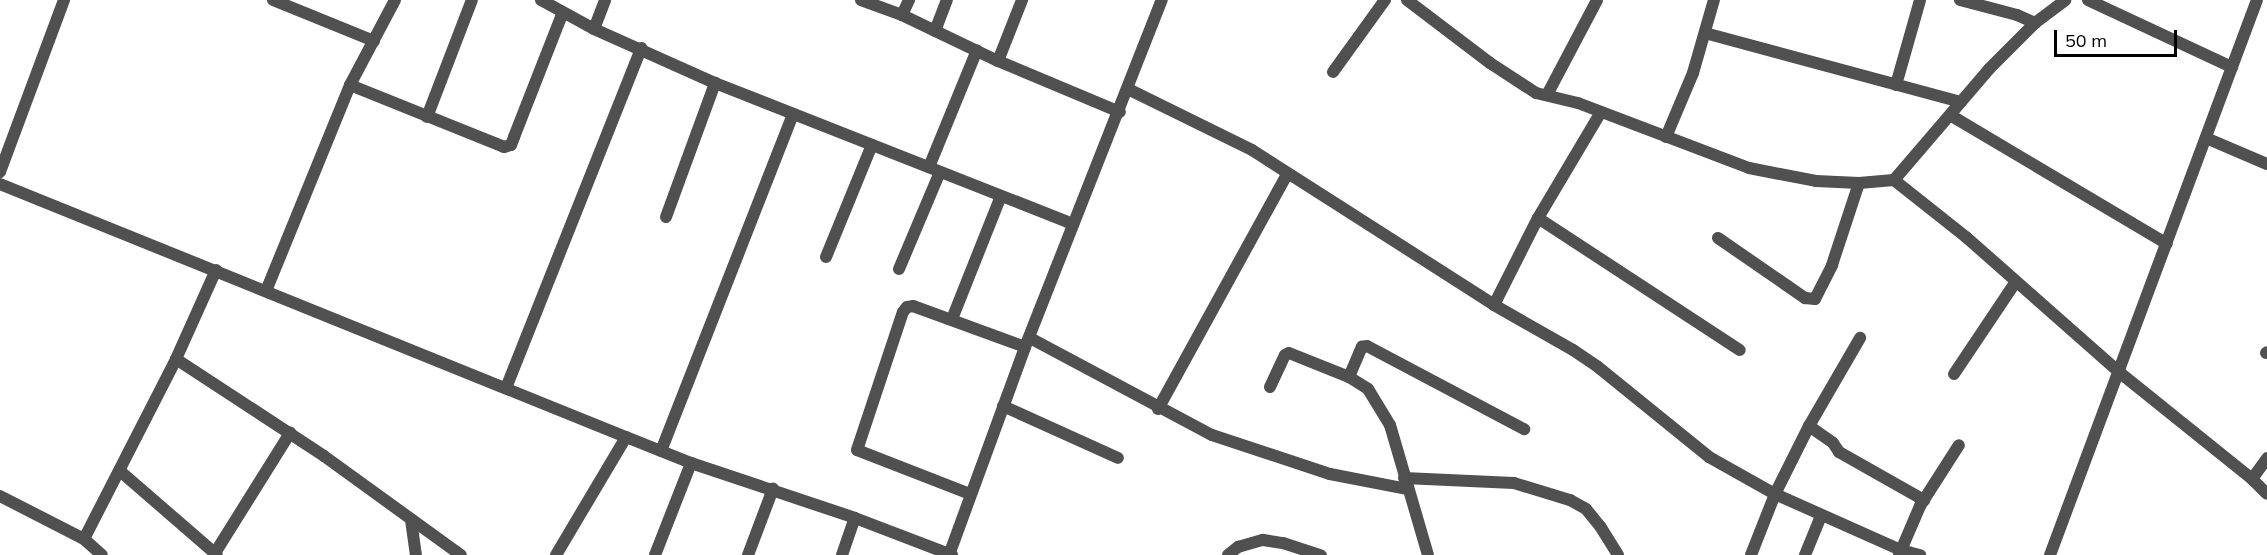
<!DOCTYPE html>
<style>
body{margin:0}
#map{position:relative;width:2267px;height:555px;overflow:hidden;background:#fff;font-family:Mulish,sans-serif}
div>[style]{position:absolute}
.minor>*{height:12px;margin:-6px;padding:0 6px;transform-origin:6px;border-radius:6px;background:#505050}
.tertiary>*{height:12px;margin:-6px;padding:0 6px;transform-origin:6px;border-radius:6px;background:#505050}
span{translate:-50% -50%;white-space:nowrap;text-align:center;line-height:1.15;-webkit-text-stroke:5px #fff;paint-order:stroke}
.scale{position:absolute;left:2054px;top:30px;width:123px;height:27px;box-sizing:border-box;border:3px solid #000;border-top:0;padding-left:8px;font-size:18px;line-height:21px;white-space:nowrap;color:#000;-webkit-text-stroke:4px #fff;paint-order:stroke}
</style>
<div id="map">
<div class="minor">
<i style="left:273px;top:0;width:109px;rotate:22.1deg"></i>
<i style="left:541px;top:0;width:60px;rotate:28.7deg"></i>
<i style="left:594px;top:29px;width:133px;rotate:24.1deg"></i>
<i style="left:715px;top:83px;width:385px;rotate:21.5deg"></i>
<i style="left:861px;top:0;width:44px;rotate:20.1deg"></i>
<i style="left:902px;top:15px;width:106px;rotate:25.6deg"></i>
<i style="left:998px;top:61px;width:132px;rotate:22.7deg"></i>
<i style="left:1407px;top:0;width:104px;rotate:37.2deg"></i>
<i style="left:1490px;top:63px;width:55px;rotate:33.1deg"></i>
<i style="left:1536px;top:93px;width:43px;rotate:13.4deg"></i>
<i style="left:1578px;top:103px;width:183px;rotate:20.8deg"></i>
<i style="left:1749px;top:168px;width:68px;rotate:11deg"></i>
<i style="left:1816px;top:181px;width:43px;rotate:2.7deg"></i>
<i style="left:1859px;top:183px;width:35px;rotate:-5deg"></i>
<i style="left:1894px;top:180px;width:146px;rotate:-49.4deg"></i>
<i style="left:1989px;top:69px;width:65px;rotate:-45deg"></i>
<i style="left:1960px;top:0;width:59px;rotate:14.7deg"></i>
<i style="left:2017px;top:15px;width:20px;rotate:24deg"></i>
<i style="left:2035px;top:23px;width:38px;rotate:-37deg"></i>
<i style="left:2088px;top:0;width:159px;rotate:25deg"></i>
<i style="left:902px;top:15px;width:17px;rotate:-65deg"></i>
<i style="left:594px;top:29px;width:31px;rotate:-69deg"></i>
<i style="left:935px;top:31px;width:33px;rotate:-69deg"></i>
<i style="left:1705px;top:33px;width:265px;rotate:15.1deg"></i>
<i style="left:998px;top:61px;width:66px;rotate:-68.5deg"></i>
<i style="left:1333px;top:72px;width:89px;rotate:-54.2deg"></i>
<i style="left:350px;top:85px;width:166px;rotate:21.9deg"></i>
<i style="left:504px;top:147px;width:7px;rotate:-16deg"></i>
<i style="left:511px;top:145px;width:9px;rotate:-69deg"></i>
<i style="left:514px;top:137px;width:134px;rotate:-68.6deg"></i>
<i style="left:1896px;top:85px;width:88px;rotate:-74.2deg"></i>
<i style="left:1128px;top:89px;width:138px;rotate:26.2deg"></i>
<i style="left:1252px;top:150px;width:287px;rotate:32.6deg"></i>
<i style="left:1494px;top:305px;width:91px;rotate:29.7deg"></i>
<i style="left:1573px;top:350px;width:30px;rotate:34deg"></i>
<i style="left:1598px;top:367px;width:143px;rotate:39deg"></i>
<i style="left:1709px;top:457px;width:76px;rotate:29.3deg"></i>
<i style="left:1775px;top:494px;width:138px;rotate:24deg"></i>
<i style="left:1901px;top:550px;width:20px;rotate:15deg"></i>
<i style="left:1547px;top:95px;width:107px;rotate:-62.2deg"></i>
<i style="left:1950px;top:115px;width:252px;rotate:30.7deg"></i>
<i style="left:427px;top:117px;width:125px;rotate:-69deg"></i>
<i style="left:1666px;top:137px;width:69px;rotate:-67.1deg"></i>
<i style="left:1693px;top:73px;width:76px;rotate:-74deg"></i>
<i style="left:2206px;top:138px;width:66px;rotate:23.1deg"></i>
<i style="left:929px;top:167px;width:126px;rotate:-67.7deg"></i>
<i style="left:0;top:172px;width:184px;rotate:-69.6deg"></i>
<i style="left:1894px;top:180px;width:92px;rotate:38.4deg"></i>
<i style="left:1966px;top:237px;width:204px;rotate:41.4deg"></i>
<i style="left:2119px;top:372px;width:171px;rotate:38.8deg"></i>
<i style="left:2252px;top:479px;width:21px;rotate:45deg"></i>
<i style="left:0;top:184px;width:675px;rotate:22.01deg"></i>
<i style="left:626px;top:437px;width:70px;rotate:21.8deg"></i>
<i style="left:691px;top:463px;width:173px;rotate:18.5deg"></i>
<i style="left:855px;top:518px;width:104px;rotate:20.9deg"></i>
<i style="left:666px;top:217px;width:143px;rotate:-69.9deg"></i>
<i style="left:1538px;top:218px;width:241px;rotate:33.2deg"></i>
<i style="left:1718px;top:238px;width:106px;rotate:34.6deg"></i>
<i style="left:1805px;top:298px;width:10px;rotate:6deg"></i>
<i style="left:1815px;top:299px;width:38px;rotate:-63deg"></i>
<i style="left:1832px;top:265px;width:86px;rotate:-71.8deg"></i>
<i style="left:826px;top:257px;width:121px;rotate:-67.7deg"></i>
<i style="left:899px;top:269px;width:105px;rotate:-67.1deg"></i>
<i style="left:216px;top:270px;width:98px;rotate:114.2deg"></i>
<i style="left:176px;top:359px;width:177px;rotate:33.2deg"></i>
<i style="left:324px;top:456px;width:169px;rotate:35.9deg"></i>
<i style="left:266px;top:291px;width:222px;rotate:-67.8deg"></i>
<i style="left:350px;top:85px;width:96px;rotate:-62.1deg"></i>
<i style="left:1494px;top:305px;width:97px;rotate:-63.2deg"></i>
<i style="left:1538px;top:218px;width:123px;rotate:-59.3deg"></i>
<i style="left:952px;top:319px;width:132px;rotate:-68.3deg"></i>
<i style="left:1030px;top:338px;width:206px;rotate:28.1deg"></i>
<i style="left:1212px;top:435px;width:124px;rotate:18.3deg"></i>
<i style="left:1330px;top:474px;width:78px;rotate:11deg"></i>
<i style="left:2266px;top:353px;width:1px;rotate:-45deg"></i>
<i style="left:1954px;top:374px;width:110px;rotate:-56.2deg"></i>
<i style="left:1349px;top:377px;width:33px;rotate:-67deg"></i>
<i style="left:1362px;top:347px;width:5px;rotate:-11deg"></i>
<i style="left:1367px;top:346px;width:178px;rotate:27.9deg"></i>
<i style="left:1270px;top:387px;width:35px;rotate:-65deg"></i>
<i style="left:1285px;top:355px;width:4px;rotate:-27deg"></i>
<i style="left:1289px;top:353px;width:65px;rotate:21.8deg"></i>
<i style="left:1349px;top:377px;width:22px;rotate:32deg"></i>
<i style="left:1368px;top:389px;width:42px;rotate:58.6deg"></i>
<i style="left:1390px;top:425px;width:135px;rotate:73.7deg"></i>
<i style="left:506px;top:388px;width:366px;rotate:-68.3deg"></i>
<i style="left:1003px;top:406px;width:126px;rotate:24.3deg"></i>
<i style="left:1158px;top:409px;width:269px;rotate:-61.2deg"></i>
<i style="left:1809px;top:426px;width:29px;rotate:35deg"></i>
<i style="left:1833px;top:443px;width:11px;rotate:56deg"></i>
<i style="left:1839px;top:452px;width:98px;rotate:29.5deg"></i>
<i style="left:661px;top:451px;width:362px;rotate:-68.6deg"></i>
<i style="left:120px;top:471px;width:128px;rotate:40.9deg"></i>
<i style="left:1404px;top:478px;width:110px;rotate:2.6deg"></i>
<i style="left:1514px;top:483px;width:59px;rotate:16.9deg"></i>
<i style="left:1570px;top:500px;width:18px;rotate:29deg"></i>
<i style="left:1586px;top:509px;width:22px;rotate:51deg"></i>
<i style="left:1600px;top:526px;width:34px;rotate:58deg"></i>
<i style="left:2252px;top:479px;width:26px;rotate:-54deg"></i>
<i style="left:970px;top:494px;width:121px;rotate:-158.7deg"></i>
<i style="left:857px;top:450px;width:145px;rotate:-71.6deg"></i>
<i style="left:903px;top:312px;width:6px;rotate:-51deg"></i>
<i style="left:907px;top:307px;width:6px;rotate:-9deg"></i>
<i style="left:913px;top:306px;width:119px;rotate:20.1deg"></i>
<i style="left:0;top:496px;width:94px;rotate:27.1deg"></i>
<i style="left:84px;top:539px;width:24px;rotate:42deg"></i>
<i style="left:411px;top:520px;width:35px;rotate:82deg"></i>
<i style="left:84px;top:539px;width:202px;rotate:-62.9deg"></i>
<i style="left:215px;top:553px;width:142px;rotate:-58deg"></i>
<i style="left:556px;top:555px;width:137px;rotate:-59.3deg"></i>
<i style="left:655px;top:555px;width:99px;rotate:-68.6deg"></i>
<i style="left:748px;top:555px;width:71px;rotate:-69.3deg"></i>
<i style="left:842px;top:555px;width:39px;rotate:-71deg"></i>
<i style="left:949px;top:555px;width:221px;rotate:-69.9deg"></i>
<i style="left:1025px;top:347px;width:373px;rotate:-68.5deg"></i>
<i style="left:1228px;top:555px;width:13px;rotate:-39deg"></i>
<i style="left:1238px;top:547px;width:26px;rotate:-16deg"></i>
<i style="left:1263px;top:540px;width:20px;rotate:9deg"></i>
<i style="left:1283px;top:543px;width:40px;rotate:18deg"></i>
<i style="left:1751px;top:555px;width:66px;rotate:-68.5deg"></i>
<i style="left:1775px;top:494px;width:76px;rotate:-63.4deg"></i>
<i style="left:1809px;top:426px;width:102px;rotate:-59.9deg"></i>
<i style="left:1805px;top:555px;width:42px;rotate:-67.7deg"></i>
<i style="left:1899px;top:555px;width:53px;rotate:-66.8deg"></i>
<i style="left:1920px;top:506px;width:72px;rotate:-57.4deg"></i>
</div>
<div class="tertiary">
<i style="left:2050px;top:555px;width:592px;rotate:-69.55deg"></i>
</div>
<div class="scale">50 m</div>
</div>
